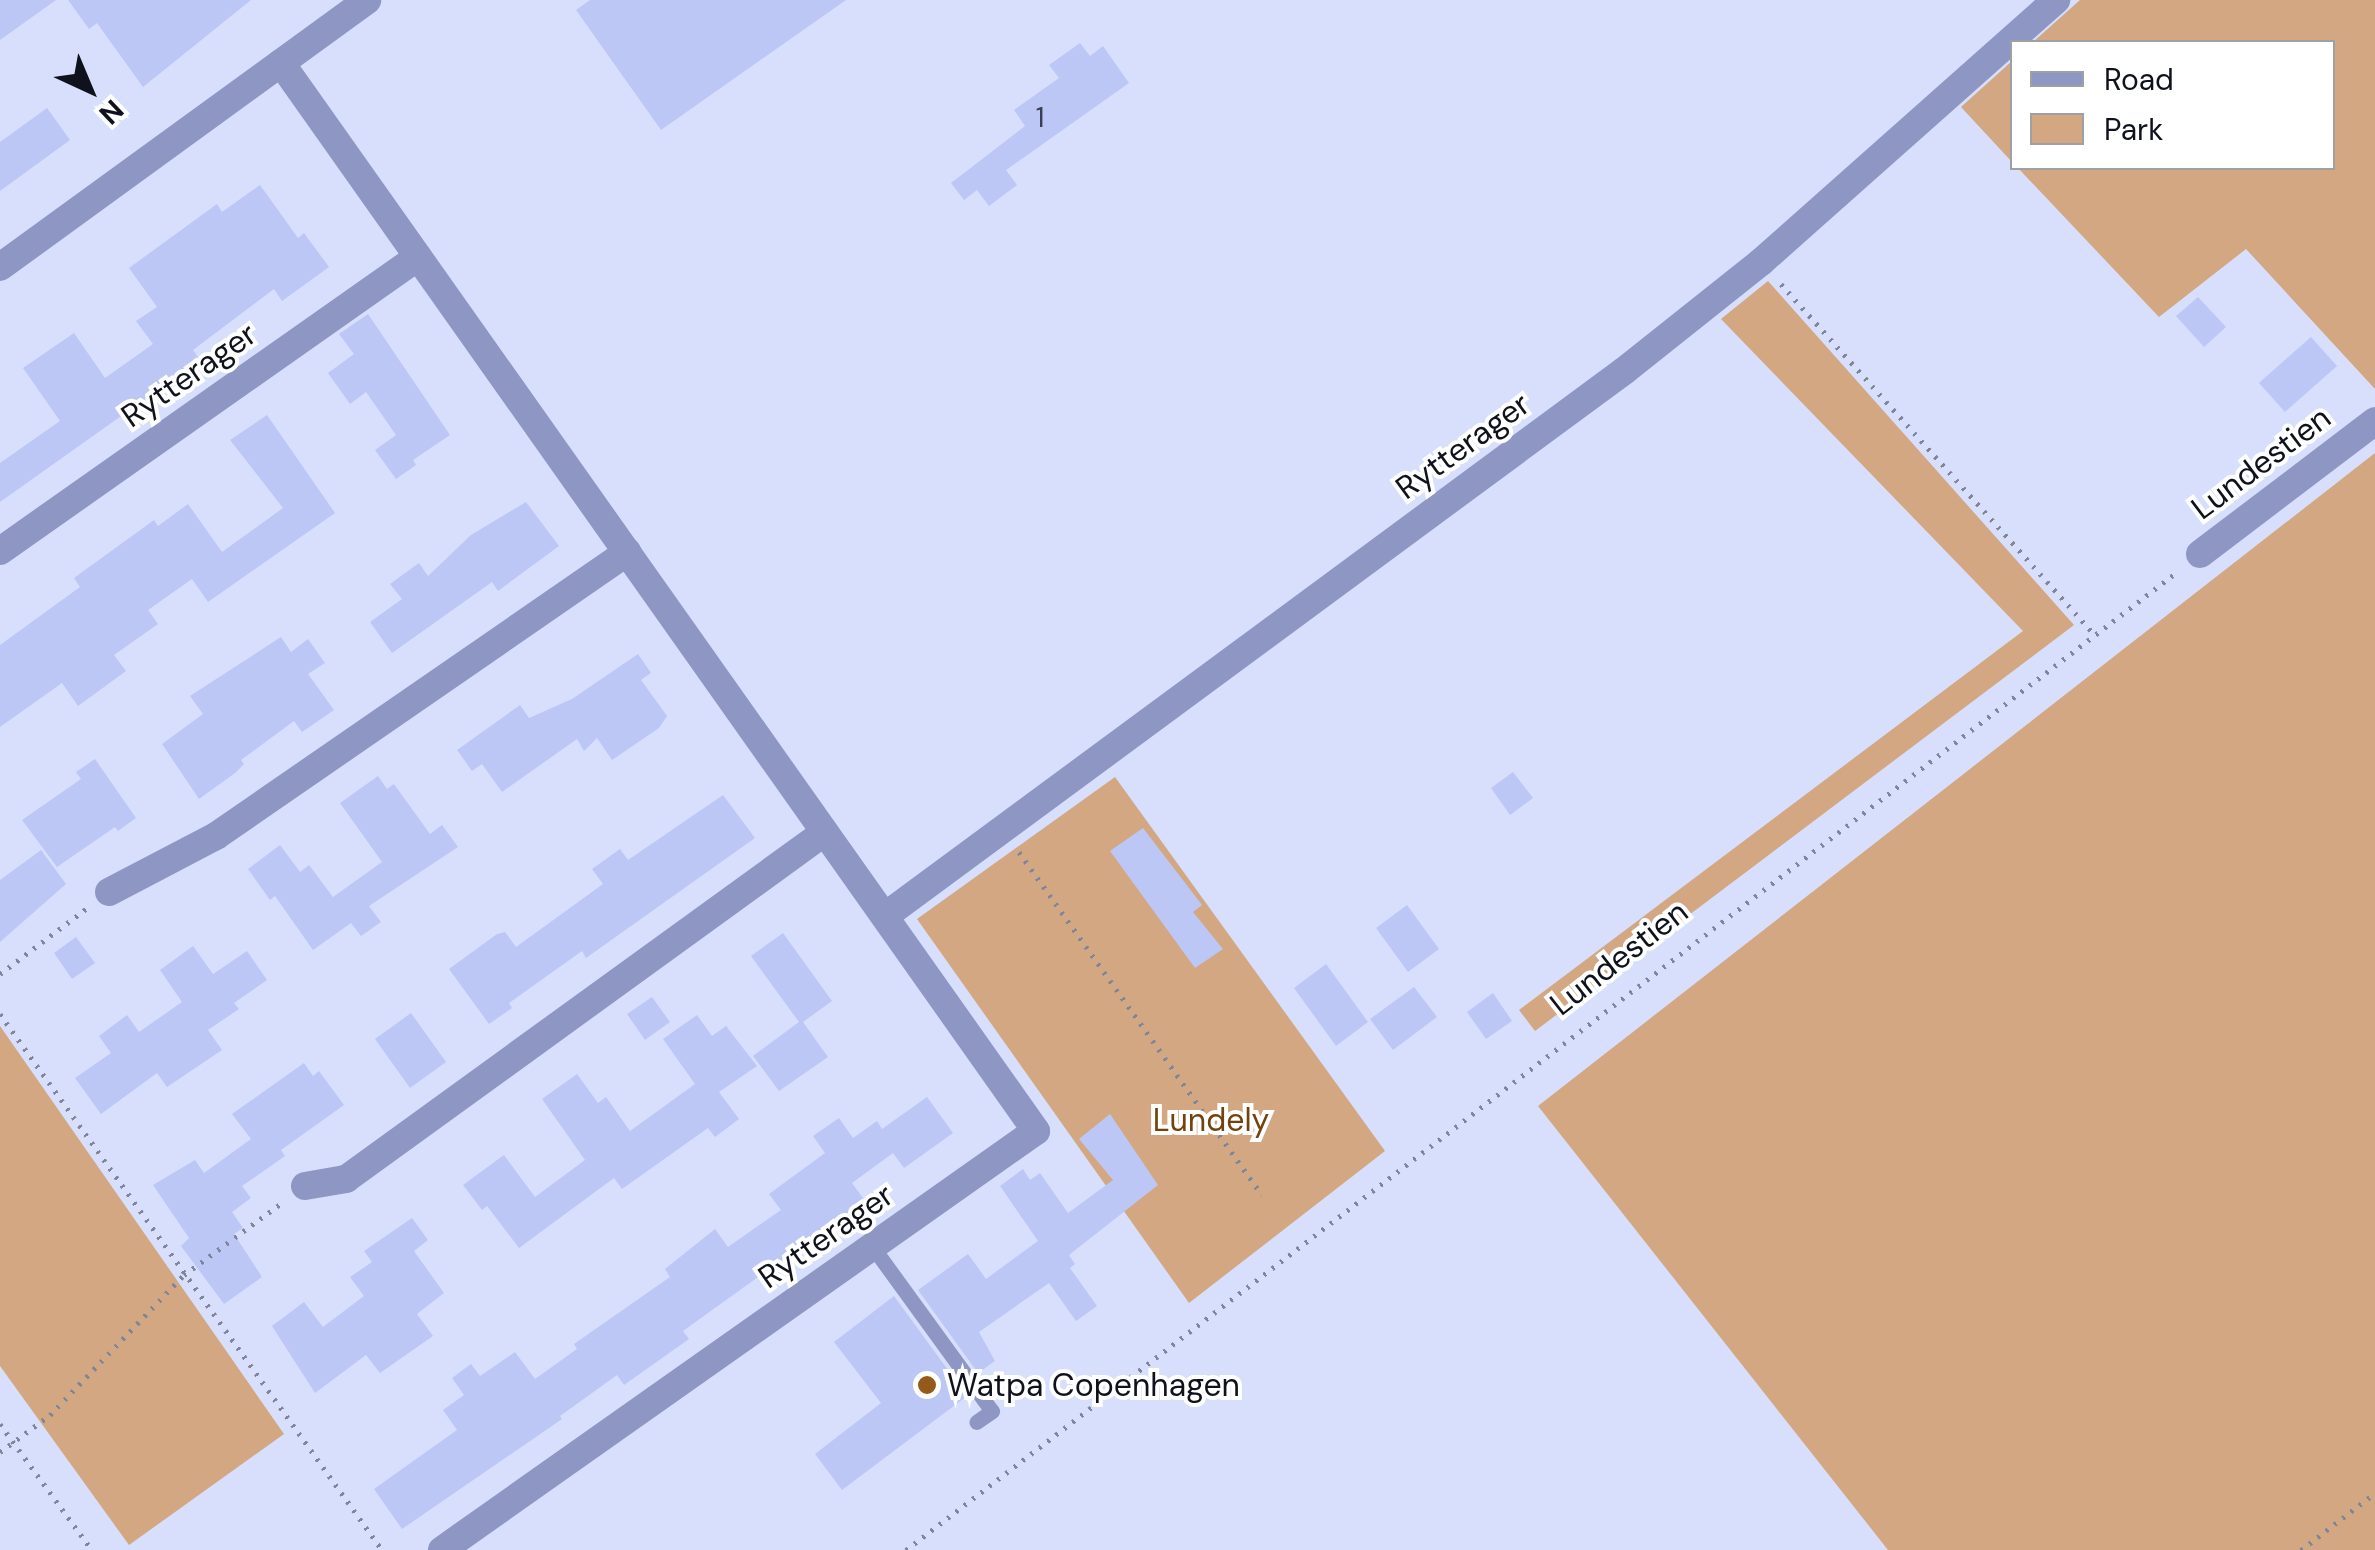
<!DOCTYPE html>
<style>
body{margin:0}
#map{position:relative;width:2375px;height:1550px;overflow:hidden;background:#d7dffc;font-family:"DM Sans",sans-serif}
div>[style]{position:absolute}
.green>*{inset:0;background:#d2a781}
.building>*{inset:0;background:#bcc7f6}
.path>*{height:5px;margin-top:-2.5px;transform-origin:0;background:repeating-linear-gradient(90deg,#80869a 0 2.5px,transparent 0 10.5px)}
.service>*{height:15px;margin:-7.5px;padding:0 7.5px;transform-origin:7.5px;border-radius:7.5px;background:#8e97c3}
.minor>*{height:28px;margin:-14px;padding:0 14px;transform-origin:14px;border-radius:14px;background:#8e97c3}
.tertiary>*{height:28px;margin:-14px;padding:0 14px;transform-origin:14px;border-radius:14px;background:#8e97c3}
.dots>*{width:28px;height:28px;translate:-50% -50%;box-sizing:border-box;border:5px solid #fff;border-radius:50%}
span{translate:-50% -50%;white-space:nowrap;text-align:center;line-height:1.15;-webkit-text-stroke:8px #fff;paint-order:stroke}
.number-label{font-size:28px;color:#3a3f52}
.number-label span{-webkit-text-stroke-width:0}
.street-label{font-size:32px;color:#0f121c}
.park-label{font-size:32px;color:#73430e}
.poi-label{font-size:32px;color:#0f121c}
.left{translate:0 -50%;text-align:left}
.legend{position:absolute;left:2010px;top:40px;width:325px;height:130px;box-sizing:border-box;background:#fff;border:2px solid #9fa0a4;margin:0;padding:12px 18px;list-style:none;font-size:30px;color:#0f121c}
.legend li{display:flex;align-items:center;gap:20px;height:50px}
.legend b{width:50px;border:2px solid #9fa0a4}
.north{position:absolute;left:40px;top:40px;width:100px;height:100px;-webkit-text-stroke:8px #fff;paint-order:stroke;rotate:136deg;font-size:28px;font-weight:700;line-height:40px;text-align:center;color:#0f121c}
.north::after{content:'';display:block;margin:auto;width:35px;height:45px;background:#0f121c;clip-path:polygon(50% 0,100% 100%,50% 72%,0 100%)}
</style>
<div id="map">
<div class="green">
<i style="clip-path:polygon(2080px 0,2375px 0,2375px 389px,2246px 249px,2159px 317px,2018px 168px,2332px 168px,2332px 42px,2033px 42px)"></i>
<i style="clip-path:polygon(2012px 61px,2012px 162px,1961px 107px)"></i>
<i style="clip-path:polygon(1768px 281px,2074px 625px,1535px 1031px,1519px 1010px,2023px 631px,1721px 319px)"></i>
<i style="clip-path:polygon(2375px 453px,2375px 1550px,1888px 1550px,1538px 1106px)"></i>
<i style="clip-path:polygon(1115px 777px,1385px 1151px,1189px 1303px,917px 919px)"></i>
<i style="clip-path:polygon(0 1026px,284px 1434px,129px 1545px,0 1366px)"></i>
</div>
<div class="building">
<i style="clip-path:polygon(0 0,56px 0,0 40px)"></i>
<i style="clip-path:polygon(68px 0,251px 0,143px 87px,97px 23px,89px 29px)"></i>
<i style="clip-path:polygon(590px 0,846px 0,661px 130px,576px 10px)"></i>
<i style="clip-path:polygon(1080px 43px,1090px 56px,1103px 46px,1129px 83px,1006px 170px,1017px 185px,989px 206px,977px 190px,964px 200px,951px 183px,1025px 126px,1014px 110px,1059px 78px,1049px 65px)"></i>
<i style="clip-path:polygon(47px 108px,70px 140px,0 191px,0 142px)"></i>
<i style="clip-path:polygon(260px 185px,298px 238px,304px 233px,329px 267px,282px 301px,274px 289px,193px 350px,200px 360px,0 502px,0 463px,60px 421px,23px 368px,74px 333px,105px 378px,153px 344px,136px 321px,157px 307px,129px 268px,217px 204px,222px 212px)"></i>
<i style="clip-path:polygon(2198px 297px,2226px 327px,2204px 347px,2176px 316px)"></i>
<i style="clip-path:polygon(368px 314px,450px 435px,413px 460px,416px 465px,396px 479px,375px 450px,396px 435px,366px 392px,350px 404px,328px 373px,354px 354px,339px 334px)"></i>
<i style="clip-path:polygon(2311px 337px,2337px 366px,2285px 412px,2259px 383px)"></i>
<i style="clip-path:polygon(267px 415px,335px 513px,208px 602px,192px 579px,148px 610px,158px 624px,114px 655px,126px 671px,78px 706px,62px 683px,0 727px,0 645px,80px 587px,74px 578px,154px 520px,158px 526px,188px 504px,222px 552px,283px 508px,230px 440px)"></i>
<i style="clip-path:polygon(526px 502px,559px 546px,498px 591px,492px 582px,392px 653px,370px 622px,402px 599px,390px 584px,419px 563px,428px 576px,471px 535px)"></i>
<i style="clip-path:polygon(281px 637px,291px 652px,308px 639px,325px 663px,308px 674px,334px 710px,302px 732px,294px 721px,241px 760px,244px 764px,235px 773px,199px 799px,162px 744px,203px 714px,190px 696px)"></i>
<i style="clip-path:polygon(638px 654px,651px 673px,641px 680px,667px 716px,659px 728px,612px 760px,597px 738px,584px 751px,577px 739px,502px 792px,482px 764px,472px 771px,457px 750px,520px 705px,529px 718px,572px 699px)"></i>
<i style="clip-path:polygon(95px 759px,136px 818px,118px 831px,115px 827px,57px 867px,22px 820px,81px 779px,76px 772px)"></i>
<i style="clip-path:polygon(1513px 772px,1533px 798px,1510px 815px,1491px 788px)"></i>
<i style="clip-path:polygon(378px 776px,387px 789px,394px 784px,430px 834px,442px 825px,458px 847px,369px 906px,381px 922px,361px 936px,351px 923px,313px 950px,275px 896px,270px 900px,248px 869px,280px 845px,300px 872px,309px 865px,333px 897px,382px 862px,340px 803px)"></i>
<i style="clip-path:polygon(723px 795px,755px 838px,586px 958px,582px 951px,509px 1003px,512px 1008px,489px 1024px,449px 969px,497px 934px,505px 932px,516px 947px,603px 884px,592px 869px,620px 849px,628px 860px)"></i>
<i style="clip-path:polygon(1143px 828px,1202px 905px,1193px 912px,1223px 949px,1195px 968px,1110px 851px)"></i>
<i style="clip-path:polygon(41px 850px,66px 884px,0 942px,0 880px)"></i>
<i style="clip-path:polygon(1407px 905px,1439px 949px,1408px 972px,1376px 928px)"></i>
<i style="clip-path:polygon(783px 933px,832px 1001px,803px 1022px,828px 1057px,779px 1091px,753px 1056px,799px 1022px,751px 956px)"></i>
<i style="clip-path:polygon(76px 937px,95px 963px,72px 979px,54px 953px)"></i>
<i style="clip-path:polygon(193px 946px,213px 974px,247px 951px,267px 980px,234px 1003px,239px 1009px,208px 1030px,222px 1050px,167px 1087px,157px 1073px,101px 1114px,75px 1078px,111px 1053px,99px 1036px,127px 1015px,139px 1032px,182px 1002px,160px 970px)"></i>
<i style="clip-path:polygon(1326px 964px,1368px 1022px,1336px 1046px,1294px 988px)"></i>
<i style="clip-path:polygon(1414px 987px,1437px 1017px,1393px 1050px,1370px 1019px)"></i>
<i style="clip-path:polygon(1493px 993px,1512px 1021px,1486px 1039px,1467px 1012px)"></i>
<i style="clip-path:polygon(652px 997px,670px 1022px,645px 1040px,627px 1014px)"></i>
<i style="clip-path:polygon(411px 1013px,446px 1062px,410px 1088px,375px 1039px)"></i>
<i style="clip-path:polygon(697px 1015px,712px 1036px,726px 1026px,757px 1066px,719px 1092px,739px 1119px,715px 1137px,708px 1128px,622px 1189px,614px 1178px,519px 1248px,487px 1206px,482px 1210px,463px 1185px,504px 1155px,535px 1197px,585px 1160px,542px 1099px,577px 1074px,598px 1103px,606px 1097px,630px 1131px,695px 1084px,663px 1039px)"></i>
<i style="clip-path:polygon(304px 1063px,313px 1076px,319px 1071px,344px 1105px,281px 1150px,285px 1156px,242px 1186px,251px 1198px,232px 1212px,243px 1228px,234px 1234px,262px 1277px,224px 1304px,181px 1246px,189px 1238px,153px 1185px,195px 1160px,204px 1173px,251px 1139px,232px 1114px)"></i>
<i style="clip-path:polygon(927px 1097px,953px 1133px,904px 1168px,893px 1153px,852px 1183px,868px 1205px,807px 1249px,804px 1244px,683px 1331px,689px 1339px,624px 1385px,617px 1375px,560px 1416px,562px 1419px,402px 1529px,374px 1489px,457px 1430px,443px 1410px,464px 1395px,452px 1378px,471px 1364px,480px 1376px,515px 1352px,535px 1379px,577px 1349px,574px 1344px,670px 1277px,665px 1269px,715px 1229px,728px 1247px,781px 1210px,769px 1194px,825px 1153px,813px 1136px,839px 1118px,853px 1138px,877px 1121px,882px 1129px)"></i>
<i style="clip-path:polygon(1110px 1114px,1158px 1185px,1069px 1255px,1075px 1264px,1070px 1268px,1097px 1306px,1076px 1321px,1049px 1283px,979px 1332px,995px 1361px,978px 1373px,918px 1290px,968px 1254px,986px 1279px,1038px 1241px,1000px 1186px,1023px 1169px,1030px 1180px,1040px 1173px,1068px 1213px,1113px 1180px,1079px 1139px)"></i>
<i style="clip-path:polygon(412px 1218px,428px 1240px,414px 1251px,444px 1293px,417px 1314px,433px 1336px,380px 1373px,366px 1355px,315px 1393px,272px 1326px,304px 1302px,323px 1327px,364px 1296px,350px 1277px,372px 1262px,364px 1251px)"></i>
<i style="clip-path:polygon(894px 1296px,967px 1396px,842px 1490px,815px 1454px,881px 1403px,834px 1342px)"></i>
</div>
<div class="path">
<i style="left:1781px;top:284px;width:472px;rotate:48.2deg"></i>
<i style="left:1019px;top:852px;width:420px;rotate:54.7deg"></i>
<i style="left:0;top:974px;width:108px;rotate:-37.1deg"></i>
<i style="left:0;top:1014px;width:658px;rotate:54.52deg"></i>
<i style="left:0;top:1424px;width:156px;rotate:53.9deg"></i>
<i style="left:0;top:1452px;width:62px;rotate:-36.5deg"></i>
<i style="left:50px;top:1415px;width:194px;rotate:-46.3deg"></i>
<i style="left:184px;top:1275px;width:123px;rotate:-36.4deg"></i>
<i style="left:906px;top:1550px;width:1605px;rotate:-37.58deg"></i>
<i style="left:2301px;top:1550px;width:93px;rotate:-37.6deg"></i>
</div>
<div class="service">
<i style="left:872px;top:1246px;width:204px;rotate:54deg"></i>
<i style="left:992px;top:1411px;width:19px;rotate:145deg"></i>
</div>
<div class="minor">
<i style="left:281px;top:63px;width:1308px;rotate:54.74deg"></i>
<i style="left:1036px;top:1131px;width:727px;rotate:144.8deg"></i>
<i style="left:0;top:551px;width:511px;rotate:-35.12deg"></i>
<i style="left:2200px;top:554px;width:220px;rotate:-37.2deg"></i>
<i style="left:109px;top:892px;width:121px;rotate:-27.6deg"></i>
<i style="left:216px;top:836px;width:500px;rotate:-34.6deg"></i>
<i style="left:885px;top:916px;width:918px;rotate:-36.41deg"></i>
<i style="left:1624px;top:371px;width:175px;rotate:-38.5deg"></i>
<i style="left:1761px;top:262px;width:395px;rotate:-41.6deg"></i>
<i style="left:305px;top:1186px;width:42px;rotate:-9.7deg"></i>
<i style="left:346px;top:1179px;width:591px;rotate:-35.92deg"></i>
</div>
<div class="tertiary">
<i style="left:0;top:267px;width:454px;rotate:-36deg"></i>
</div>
<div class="dots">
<i style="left:927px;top:1385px;background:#955a1a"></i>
</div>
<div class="number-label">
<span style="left:1040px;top:118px">1</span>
</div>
<div class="street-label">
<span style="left:189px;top:375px;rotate:-35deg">Rytterager</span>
<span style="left:1463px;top:446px;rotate:-36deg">Rytterager</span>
<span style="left:2261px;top:463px;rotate:-37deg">Lundestien</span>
<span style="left:1619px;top:958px;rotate:-38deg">Lundestien</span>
<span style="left:826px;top:1236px;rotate:-35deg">Rytterager</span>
</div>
<div class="park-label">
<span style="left:1211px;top:1120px">Lundely</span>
</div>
<div class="poi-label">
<span class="left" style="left:947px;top:1385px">Watpa Copenhagen</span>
</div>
<ul class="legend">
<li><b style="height:12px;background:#8e97c3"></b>Road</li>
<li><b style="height:28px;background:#d2a781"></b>Park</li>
</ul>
<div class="north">N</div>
</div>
